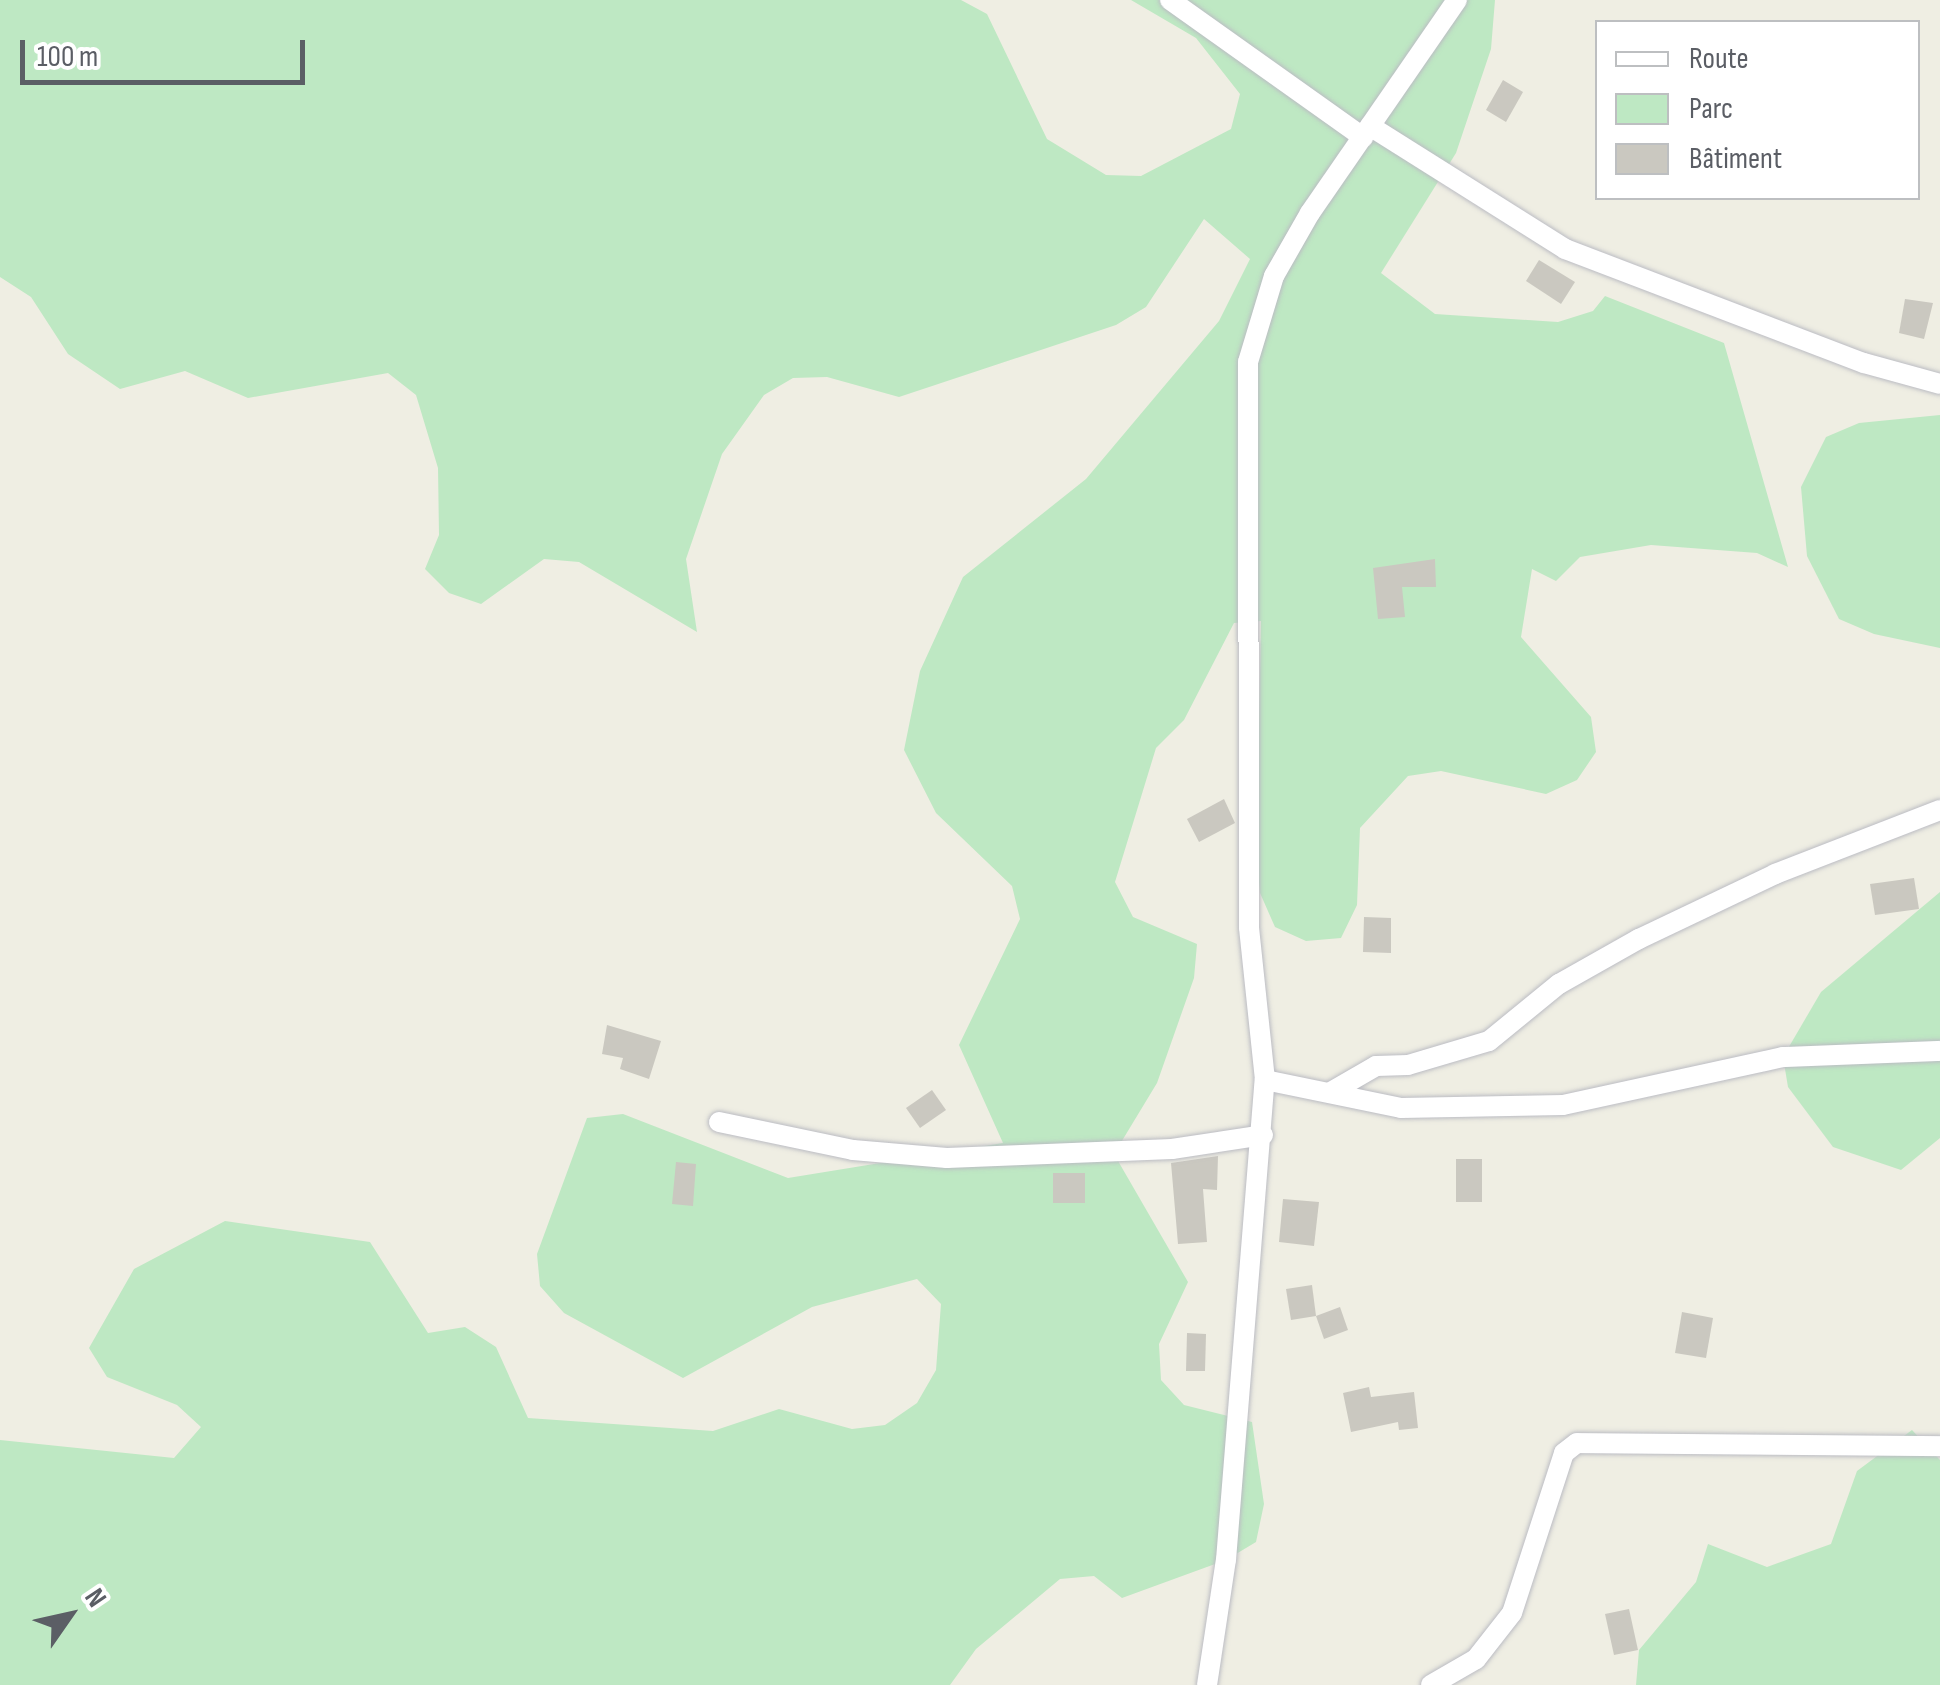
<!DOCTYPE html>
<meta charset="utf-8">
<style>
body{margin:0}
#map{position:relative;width:1940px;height:1685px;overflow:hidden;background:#efeee3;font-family:"Sofia Sans Condensed",sans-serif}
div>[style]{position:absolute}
.green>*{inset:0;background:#bee8c3}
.building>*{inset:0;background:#cac8c0}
.roads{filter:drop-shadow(0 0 2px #bbbcc3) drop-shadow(0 0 2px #bbbcc3)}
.minor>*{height:20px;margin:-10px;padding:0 10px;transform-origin:10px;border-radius:10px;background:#fff}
span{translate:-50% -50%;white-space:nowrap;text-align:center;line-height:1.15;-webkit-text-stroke:10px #fff;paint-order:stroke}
.legend{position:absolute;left:1595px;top:20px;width:325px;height:180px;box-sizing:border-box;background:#fff;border:2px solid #bdbfc1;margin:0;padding:12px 18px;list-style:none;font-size:30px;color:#5b5e65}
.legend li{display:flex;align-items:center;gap:20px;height:50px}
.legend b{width:50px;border:2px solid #bdbfc1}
.north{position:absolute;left:20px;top:1565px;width:100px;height:100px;-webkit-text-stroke:8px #fff;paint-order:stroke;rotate:56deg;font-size:28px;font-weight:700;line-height:40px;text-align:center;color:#5b5e65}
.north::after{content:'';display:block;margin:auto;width:35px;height:45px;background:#5b5e65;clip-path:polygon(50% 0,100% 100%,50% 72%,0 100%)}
.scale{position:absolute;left:20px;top:40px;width:285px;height:45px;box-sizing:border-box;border:5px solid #5b5e65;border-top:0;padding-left:12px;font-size:30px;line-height:35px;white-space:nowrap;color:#5b5e65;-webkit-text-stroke:8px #fff;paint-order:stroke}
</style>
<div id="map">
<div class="green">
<i style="clip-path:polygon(0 0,961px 0,987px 14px,1047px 139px,1106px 175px,1141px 176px,1231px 129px,1240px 94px,1196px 38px,1131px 0,1495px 0,1491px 49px,1456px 153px,1381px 273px,1435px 314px,1558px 322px,1593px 311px,1605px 296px,1724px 343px,1788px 567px,1757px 553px,1651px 545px,1580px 557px,1556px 581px,1532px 569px,1521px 637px,1591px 717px,1596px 752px,1577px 780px,1546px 794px,1441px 771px,1408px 776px,1360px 828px,1357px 905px,1341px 938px,1306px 941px,1275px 927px,1260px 893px,1247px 754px,1259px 726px,1261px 621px,1234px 623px,1184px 720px,1156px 748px,1115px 882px,1133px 917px,1197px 944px,1194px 978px,1157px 1083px,1114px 1154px,1188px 1282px,1159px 1344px,1161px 1380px,1184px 1405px,1252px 1422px,1264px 1504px,1256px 1542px,1226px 1560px,1122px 1598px,1094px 1576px,1060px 1579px,976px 1649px,950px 1685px,0 1685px,0 1440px,174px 1458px,201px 1427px,177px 1405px,107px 1377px,89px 1348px,134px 1269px,225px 1221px,370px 1242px,428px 1333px,465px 1327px,496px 1347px,528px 1418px,713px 1431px,779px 1409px,852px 1429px,885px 1425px,917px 1403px,936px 1370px,941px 1304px,917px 1279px,812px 1307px,683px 1378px,564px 1313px,540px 1286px,537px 1254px,587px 1118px,623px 1114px,788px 1178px,1003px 1143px,959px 1045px,1020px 919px,1012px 886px,936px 813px,904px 750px,920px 671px,963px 577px,1086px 479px,1219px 321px,1250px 259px,1204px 219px,1146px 307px,1116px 325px,899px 397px,827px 377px,793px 378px,764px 395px,722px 454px,686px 559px,697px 632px,579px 562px,544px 559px,481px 604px,449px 593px,425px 569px,439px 535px,438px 468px,416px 395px,388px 373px,248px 398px,185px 371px,120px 389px,68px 354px,31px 297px,0 277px)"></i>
<i style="clip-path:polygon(1940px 415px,1940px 648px,1874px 634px,1839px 619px,1807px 556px,1801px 487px,1826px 437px,1859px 423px)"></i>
<i style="clip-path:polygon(1940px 892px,1940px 1138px,1901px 1170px,1833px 1147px,1788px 1087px,1783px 1057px,1821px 992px)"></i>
<i style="clip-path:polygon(1912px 1430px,1940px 1460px,1940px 1685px,1636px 1685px,1639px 1650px,1696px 1582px,1708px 1544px,1767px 1567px,1831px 1544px,1857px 1471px)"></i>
</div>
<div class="building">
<i style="clip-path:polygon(1503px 80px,1523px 92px,1506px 122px,1486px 110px)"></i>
<i style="clip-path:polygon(1539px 260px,1575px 282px,1561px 304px,1526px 281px)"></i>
<i style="clip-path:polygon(1905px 299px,1933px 303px,1924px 339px,1899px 333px)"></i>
<i style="clip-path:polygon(1435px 559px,1436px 587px,1402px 587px,1405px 617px,1378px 619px,1373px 568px)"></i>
<i style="clip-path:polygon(1224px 799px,1235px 823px,1199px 842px,1187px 819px)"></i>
<i style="clip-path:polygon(1914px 878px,1919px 909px,1875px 915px,1870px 884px)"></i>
<i style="clip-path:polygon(1364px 917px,1391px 918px,1391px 953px,1363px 952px)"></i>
<i style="clip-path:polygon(607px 1025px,661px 1041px,649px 1079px,620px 1069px,623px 1058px,602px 1054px)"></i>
<i style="clip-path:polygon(932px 1090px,946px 1110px,920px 1128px,906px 1108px)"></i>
<i style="clip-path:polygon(1218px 1156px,1217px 1190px,1203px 1189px,1207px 1242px,1178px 1244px,1171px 1163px)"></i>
<i style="clip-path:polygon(1456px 1159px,1482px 1159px,1482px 1202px,1456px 1202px)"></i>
<i style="clip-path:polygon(676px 1162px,696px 1164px,693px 1206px,672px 1204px)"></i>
<i style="clip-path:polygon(1053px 1173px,1085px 1173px,1085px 1203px,1053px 1203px)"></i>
<i style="clip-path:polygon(1283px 1199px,1319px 1202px,1314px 1246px,1279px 1242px)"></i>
<i style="clip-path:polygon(1312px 1285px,1316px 1316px,1291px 1320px,1286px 1289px)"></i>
<i style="clip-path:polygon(1340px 1307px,1348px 1330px,1324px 1339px,1316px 1316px)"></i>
<i style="clip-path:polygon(1682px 1312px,1713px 1318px,1706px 1358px,1675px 1353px)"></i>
<i style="clip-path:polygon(1187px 1333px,1206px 1334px,1205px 1371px,1186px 1371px)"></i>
<i style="clip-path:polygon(1369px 1387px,1371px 1397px,1414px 1392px,1418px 1428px,1399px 1430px,1398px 1422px,1351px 1432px,1343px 1393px)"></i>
<i style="clip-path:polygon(1629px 1609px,1638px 1650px,1614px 1655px,1605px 1614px)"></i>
</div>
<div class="roads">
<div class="minor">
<i style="left:1170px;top:0;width:237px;rotate:35.4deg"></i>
<i style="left:1370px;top:126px;width:231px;rotate:32.2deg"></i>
<i style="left:1565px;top:249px;width:320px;rotate:20.9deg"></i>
<i style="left:1864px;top:363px;width:79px;rotate:15.4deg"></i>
<i style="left:1265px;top:1080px;width:139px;rotate:11.6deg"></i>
<i style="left:1401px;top:1108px;width:162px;rotate:-1.1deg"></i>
<i style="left:1563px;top:1105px;width:225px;rotate:-12.3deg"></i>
<i style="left:1783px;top:1057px;width:157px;rotate:-2.2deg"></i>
<i style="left:1331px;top:1092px;width:52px;rotate:-30deg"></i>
<i style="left:1376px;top:1066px;width:32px;rotate:-2deg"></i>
<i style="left:1408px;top:1065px;width:84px;rotate:-16.5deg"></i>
<i style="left:1489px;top:1041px;width:90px;rotate:-39.2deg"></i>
<i style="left:1559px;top:984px;width:92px;rotate:-29.4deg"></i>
<i style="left:1639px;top:939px;width:151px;rotate:-25.5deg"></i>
<i style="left:1775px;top:874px;width:177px;rotate:-21.2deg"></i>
<i style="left:719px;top:1122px;width:137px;rotate:11.8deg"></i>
<i style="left:853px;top:1150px;width:94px;rotate:4.9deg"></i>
<i style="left:947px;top:1158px;width:225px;rotate:-2.3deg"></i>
<i style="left:1172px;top:1149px;width:92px;rotate:-8.7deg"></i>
<i style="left:1207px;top:1685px;width:126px;rotate:-81.4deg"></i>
<i style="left:1226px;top:1560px;width:482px;rotate:-85.4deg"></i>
<i style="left:1265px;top:1080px;width:154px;rotate:-96deg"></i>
<i style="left:1249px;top:927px;width:565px;rotate:-90.1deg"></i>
<i style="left:1248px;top:362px;width:90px;rotate:-73.2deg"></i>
<i style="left:1274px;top:276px;width:73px;rotate:-60.3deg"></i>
<i style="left:1310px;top:213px;width:259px;rotate:-55.4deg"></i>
<i style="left:1431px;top:1685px;width:52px;rotate:-30deg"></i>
<i style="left:1476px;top:1659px;width:58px;rotate:-52deg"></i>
<i style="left:1512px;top:1613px;width:168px;rotate:-72deg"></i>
<i style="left:1564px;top:1453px;width:16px;rotate:-38deg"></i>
<i style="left:1577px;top:1443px;width:363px;rotate:0.5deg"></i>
</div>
</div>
<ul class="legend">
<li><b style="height:12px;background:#fff"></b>Route</li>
<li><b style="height:28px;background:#bee8c3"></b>Parc</li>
<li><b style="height:28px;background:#cac8c0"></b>Bâtiment</li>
</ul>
<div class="north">N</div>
<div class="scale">100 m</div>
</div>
